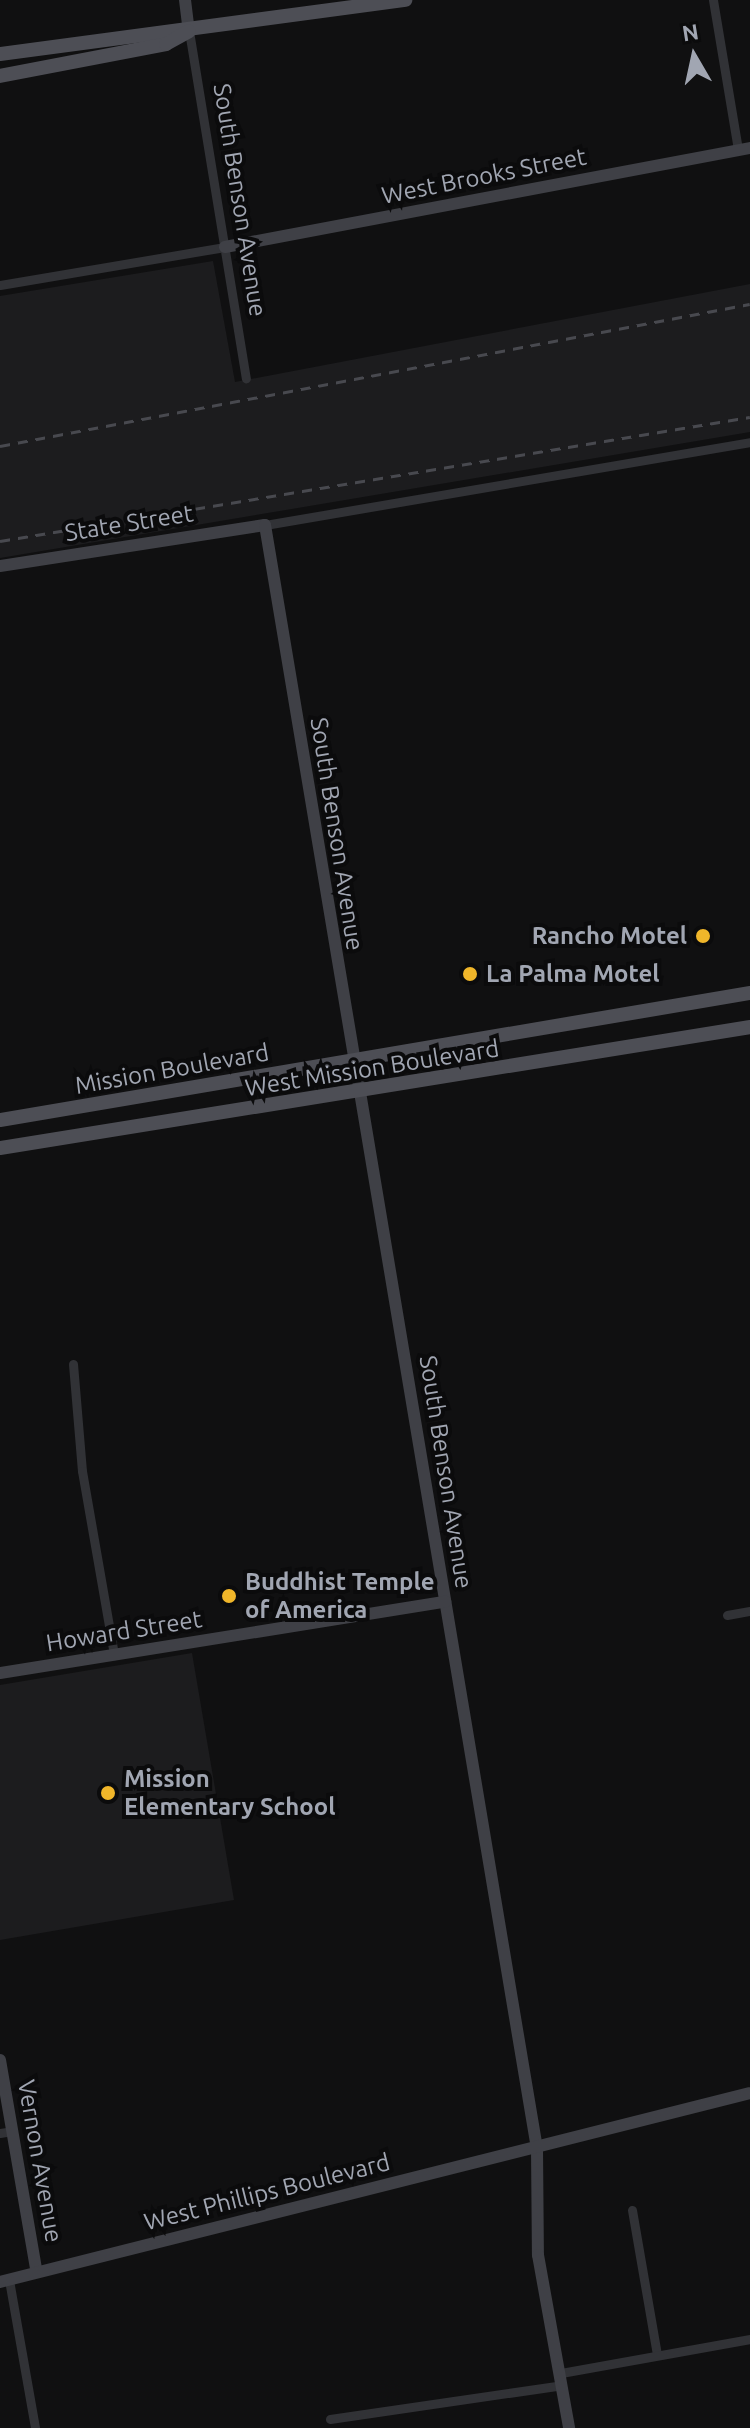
<!DOCTYPE html>
<style>
body{margin:0}
#map{position:relative;width:750px;height:2428px;overflow:hidden;background:#101011;font-family:Ubuntu,sans-serif}
div>[style]{position:absolute}
.built>*{inset:0;background:#1c1c1e}
.street>*{height:9px;margin:-4.5px;padding:0 4.5px;transform-origin:4.5px;border-radius:4.5px;background:#313236}
.secondary>*{height:12px;margin:-6px;padding:0 6px;transform-origin:6px;border-radius:6px;background:#3f4046}
.primary>*{height:14px;margin:-7px;padding:0 7px;transform-origin:7px;border-radius:7px;background:#4d4e55}
.rail>*{height:3px;margin-top:-1.5px;transform-origin:0;background:repeating-linear-gradient(90deg,#48494f 0 10px,transparent 0 18px)}
.dots>*{width:22px;height:22px;translate:-50% -50%;box-sizing:border-box;border:4px solid #0b0b0c;border-radius:50%}
span{translate:-50% -50%;white-space:nowrap;text-align:center;line-height:1.15;-webkit-text-stroke:8px #0b0b0c;paint-order:stroke}
.street-label{font-size:24px;color:#a1a6b2}
.poi-label{font-size:24px;color:#a1a6b2;font-weight:700}
.right{translate:-100% -50%;text-align:right}
.left{translate:0 -50%;text-align:left}
.north{position:absolute;left:654px;top:16px;width:80px;height:80px;-webkit-text-stroke:6px #0b0b0c;paint-order:stroke;rotate:351deg;font-size:22px;font-weight:700;line-height:32px;text-align:center;color:#a1a6b2}
.north::after{content:'';display:block;margin:auto;width:28px;height:36px;background:#a1a6b2;clip-path:polygon(50% 0,100% 100%,50% 72%,0 100%)}
</style>
<div id="map">
<div class="built">
<i style="clip-path:polygon(213px 261px,235px 382px,750px 284px,750px 432px,0 558px,0 296px)"></i>
<i style="clip-path:polygon(192px 1653px,234px 1900px,0 1940px,0 1685px)"></i>
</div>
<div class="street">
<i style="left:713px;top:0;width:152px;rotate:80.5deg"></i>
<i style="left:189px;top:31px;width:352px;rotate:80.7deg"></i>
<i style="left:0;top:285px;width:228px;rotate:-9.6deg"></i>
<i style="left:265px;top:525px;width:492px;rotate:-9.7deg"></i>
<i style="left:73px;top:1364px;width:107px;rotate:85.2deg"></i>
<i style="left:82px;top:1471px;width:187px;rotate:80.1deg"></i>
<i style="left:727px;top:1615px;width:23px;rotate:-10deg"></i>
<i style="left:0;top:2133px;width:12px;rotate:-9deg"></i>
<i style="left:632px;top:2210px;width:147px;rotate:80.2deg"></i>
<i style="left:9px;top:2280px;width:150px;rotate:80deg"></i>
<i style="left:561px;top:2373px;width:192px;rotate:-10.2deg"></i>
<i style="left:330px;top:2419px;width:234px;rotate:-8.3deg"></i>
</div>
<div class="secondary">
<i style="left:185px;top:0;width:31px;rotate:83deg"></i>
<i style="left:225px;top:247px;width:534px;rotate:-10.68deg"></i>
<i style="left:0;top:566px;width:268px;rotate:-8.8deg"></i>
<i style="left:265px;top:525px;width:1647px;rotate:80.49deg"></i>
<i style="left:537px;top:2149px;width:106px;rotate:89.5deg"></i>
<i style="left:538px;top:2255px;width:176px;rotate:79.8deg"></i>
<i style="left:0;top:1673px;width:451px;rotate:-9.1deg"></i>
<i style="left:0;top:2060px;width:212px;rotate:80.2deg"></i>
<i style="left:0;top:2282px;width:773px;rotate:-14.14deg"></i>
</div>
<div class="primary">
<i style="left:0;top:54px;width:409px;rotate:-7.6deg"></i>
<i style="left:0;top:76px;width:169px;rotate:-10.9deg"></i>
<i style="left:166px;top:44px;width:26px;rotate:-29deg"></i>
<i style="left:0;top:1120px;width:761px;rotate:-9.61deg"></i>
<i style="left:0;top:1148px;width:760px;rotate:-9.16deg"></i>
</div>
<div class="rail">
<i style="left:0;top:446px;width:763px;rotate:-10.72deg"></i>
<i style="left:0;top:541px;width:760px;rotate:-9.39deg"></i>
</div>
<div class="dots">
<i style="left:703px;top:936px;background:#f0b62a"></i>
<i style="left:470px;top:974px;background:#f0b62a"></i>
<i style="left:229px;top:1596px;background:#f0b62a"></i>
<i style="left:108px;top:1793px;background:#f0b62a"></i>
</div>
<div class="street-label">
<span style="left:484px;top:176px;rotate:-11deg">West Brooks Street</span>
<span style="left:240px;top:200px;rotate:81deg">South Benson Avenue</span>
<span style="left:129px;top:523px;rotate:-9deg">State Street</span>
<span style="left:337px;top:834px;rotate:81deg">South Benson Avenue</span>
<span style="left:372px;top:1068px;rotate:-9deg">West Mission Boulevard</span>
<span style="left:172px;top:1069px;rotate:-10deg">Mission Boulevard</span>
<span style="left:446px;top:1472px;rotate:81deg">South Benson Avenue</span>
<span style="left:124px;top:1631px;rotate:-9deg">Howard Street</span>
<span style="left:40px;top:2161px;rotate:80deg">Vernon Avenue</span>
<span style="left:267px;top:2192px;rotate:-14deg">West Phillips Boulevard</span>
</div>
<div class="poi-label">
<span class="right" style="left:687px;top:936px">Rancho Motel</span>
<span class="left" style="left:486px;top:974px">La Palma Motel</span>
<span class="left" style="left:245px;top:1596px">Buddhist Temple<br>of America</span>
<span class="left" style="left:124px;top:1793px">Mission<br>Elementary School</span>
</div>
<div class="north">N</div>
</div>
